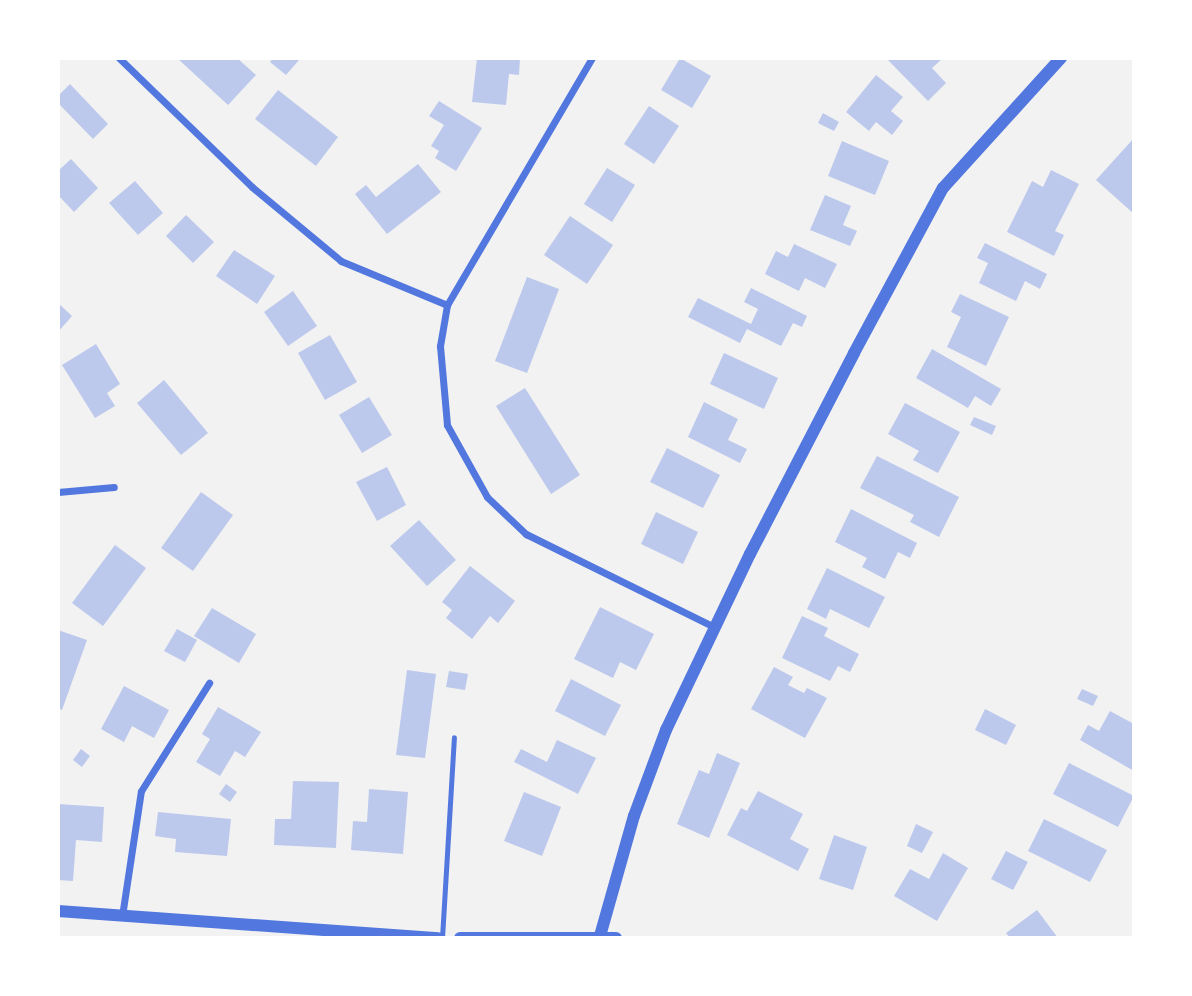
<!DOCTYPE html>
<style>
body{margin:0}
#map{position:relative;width:1192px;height:996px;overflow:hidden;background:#f2f2f2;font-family:"Open Sans",sans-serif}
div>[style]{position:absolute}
.building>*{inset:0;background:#bdc9ec}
.service>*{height:5px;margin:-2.5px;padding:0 2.5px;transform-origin:2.5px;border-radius:2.5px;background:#5277de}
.minor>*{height:7px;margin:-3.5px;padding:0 3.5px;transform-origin:3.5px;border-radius:3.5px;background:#5277de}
.tertiary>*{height:12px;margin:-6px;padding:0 6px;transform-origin:6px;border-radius:6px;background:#5277de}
span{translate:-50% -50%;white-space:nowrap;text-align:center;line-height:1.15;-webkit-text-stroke:5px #fff;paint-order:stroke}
.frame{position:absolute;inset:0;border:60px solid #fff;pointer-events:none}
</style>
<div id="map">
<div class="building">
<i style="clip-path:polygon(177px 58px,237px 58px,256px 75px,228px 105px)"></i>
<i style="clip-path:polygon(273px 58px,296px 58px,299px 60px,286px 75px,270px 62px)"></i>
<i style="clip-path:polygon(477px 58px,520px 58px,519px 75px,509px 74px,506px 105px,472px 102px)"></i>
<i style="clip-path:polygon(680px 58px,711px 76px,692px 108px,661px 90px)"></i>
<i style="clip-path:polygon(886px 58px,943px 58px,932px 68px,946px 83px,928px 101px)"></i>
<i style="clip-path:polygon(876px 75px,903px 97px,891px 111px,903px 121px,892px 135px,876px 122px,869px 131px,846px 112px)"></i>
<i style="clip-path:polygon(70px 84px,108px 124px,93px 139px,58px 103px,58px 96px)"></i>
<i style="clip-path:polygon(278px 90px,338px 137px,316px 166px,255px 119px)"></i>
<i style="clip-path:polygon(439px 101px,482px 128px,456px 171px,435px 158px,439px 151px,431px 146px,444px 125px,429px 116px)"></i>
<i style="clip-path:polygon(649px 106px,679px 126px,654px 164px,624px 144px)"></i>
<i style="clip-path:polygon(823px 113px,839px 122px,834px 131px,818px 123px)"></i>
<i style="clip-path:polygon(1134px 138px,1134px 214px,1096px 180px)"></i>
<i style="clip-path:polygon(842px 141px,889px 161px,875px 195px,828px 176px)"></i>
<i style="clip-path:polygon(71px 159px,98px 188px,74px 212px,58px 195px,58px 171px)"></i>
<i style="clip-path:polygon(418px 164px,441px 192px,387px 234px,355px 194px,366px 185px,376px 197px)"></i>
<i style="clip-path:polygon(607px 168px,635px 185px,612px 222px,584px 204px)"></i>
<i style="clip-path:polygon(1051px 170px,1079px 184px,1055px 231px,1064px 235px,1054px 256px,1007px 232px,1032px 181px,1043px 187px)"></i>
<i style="clip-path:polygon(135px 181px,163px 213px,138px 235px,109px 203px)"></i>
<i style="clip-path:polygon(825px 195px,851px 206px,843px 225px,857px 231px,850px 246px,810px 230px)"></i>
<i style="clip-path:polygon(186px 215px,214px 242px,193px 263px,166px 236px)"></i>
<i style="clip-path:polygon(570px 216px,613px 245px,587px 284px,544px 255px)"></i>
<i style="clip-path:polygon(985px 243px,1047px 274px,1040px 289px,1025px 281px,1016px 301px,979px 283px,988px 263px,977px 258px)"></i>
<i style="clip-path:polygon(794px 244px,837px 264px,825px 288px,805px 278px,799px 291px,765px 274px,776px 251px,788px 257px)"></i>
<i style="clip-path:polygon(234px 250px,275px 276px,257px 304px,216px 276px)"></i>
<i style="clip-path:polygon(527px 277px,559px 289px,527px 373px,495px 361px)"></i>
<i style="clip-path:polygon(751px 288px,807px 316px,802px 327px,793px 323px,781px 346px,747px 329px,740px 343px,688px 317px,698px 298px,751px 324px,758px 309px,744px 302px)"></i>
<i style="clip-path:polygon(293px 291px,317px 326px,288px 346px,264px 312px)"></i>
<i style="clip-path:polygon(960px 294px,1009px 317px,986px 366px,947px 347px,961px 317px,951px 312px)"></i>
<i style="clip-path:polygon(58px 303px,72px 316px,58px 332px)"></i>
<i style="clip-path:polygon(330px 335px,357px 382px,325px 400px,298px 353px)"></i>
<i style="clip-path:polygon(96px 344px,120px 384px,107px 393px,115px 406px,95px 418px,62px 365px)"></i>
<i style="clip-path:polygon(932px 349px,1001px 389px,991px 406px,975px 396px,968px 408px,916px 378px)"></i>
<i style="clip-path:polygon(724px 353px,778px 378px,764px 409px,710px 384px)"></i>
<i style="clip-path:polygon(164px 380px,208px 433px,181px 455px,137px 403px)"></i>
<i style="clip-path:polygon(525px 388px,580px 475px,551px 494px,496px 406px)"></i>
<i style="clip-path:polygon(369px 397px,392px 435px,362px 453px,339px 415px)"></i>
<i style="clip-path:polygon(704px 402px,738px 419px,728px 440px,747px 449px,740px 463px,688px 437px)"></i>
<i style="clip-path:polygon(905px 403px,960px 432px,938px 473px,913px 460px,919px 451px,888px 434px)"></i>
<i style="clip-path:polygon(974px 417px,996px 426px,992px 435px,970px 425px)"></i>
<i style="clip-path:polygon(667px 448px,720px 475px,703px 508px,650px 482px)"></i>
<i style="clip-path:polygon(877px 456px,959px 497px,939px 537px,910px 522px,914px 515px,860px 488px)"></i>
<i style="clip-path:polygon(387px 467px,406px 505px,377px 521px,356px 482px)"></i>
<i style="clip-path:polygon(201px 492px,233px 515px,193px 571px,161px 548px)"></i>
<i style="clip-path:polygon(851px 509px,917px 543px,910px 558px,898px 552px,885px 579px,862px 567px,867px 558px,835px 542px)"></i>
<i style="clip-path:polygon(656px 512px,698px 532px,683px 564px,641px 544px)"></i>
<i style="clip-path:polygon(419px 520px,456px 560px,427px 586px,390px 546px)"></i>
<i style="clip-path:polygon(115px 545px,146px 568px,103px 626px,72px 603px)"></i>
<i style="clip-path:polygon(470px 566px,515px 601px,498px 623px,490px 616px,472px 639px,446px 618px,452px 610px,442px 602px)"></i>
<i style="clip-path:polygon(827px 568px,885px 597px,869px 628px,830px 609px,826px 619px,807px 609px)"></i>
<i style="clip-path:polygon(600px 607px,654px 634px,636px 670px,620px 662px,613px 678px,574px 659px)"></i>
<i style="clip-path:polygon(212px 608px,256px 634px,239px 663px,194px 636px)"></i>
<i style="clip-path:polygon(802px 616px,828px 628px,824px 636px,859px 654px,850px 672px,838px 666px,830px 681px,782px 658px)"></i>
<i style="clip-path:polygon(177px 629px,197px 640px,185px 662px,164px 651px)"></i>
<i style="clip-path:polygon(58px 630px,87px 640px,62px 710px,58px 708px)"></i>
<i style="clip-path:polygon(774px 667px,793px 677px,788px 685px,804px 693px,807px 688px,827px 698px,805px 738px,751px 709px)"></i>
<i style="clip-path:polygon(407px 670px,436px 674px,425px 758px,396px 755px)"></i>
<i style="clip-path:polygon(449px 671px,468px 674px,465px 690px,446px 687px)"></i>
<i style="clip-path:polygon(571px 679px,621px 705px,605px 736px,555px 711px)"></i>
<i style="clip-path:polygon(124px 686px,169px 710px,154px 738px,132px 726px,124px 742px,101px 729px)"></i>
<i style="clip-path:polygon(1082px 689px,1098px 696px,1093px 706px,1077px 699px)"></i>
<i style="clip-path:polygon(218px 707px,261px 732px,245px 757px,235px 751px,220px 776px,196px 762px,210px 739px,202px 734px)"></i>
<i style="clip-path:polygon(985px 709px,1016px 725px,1006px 745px,975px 730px)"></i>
<i style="clip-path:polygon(1110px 711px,1134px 724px,1134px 771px,1080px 740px,1088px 725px,1099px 731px)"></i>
<i style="clip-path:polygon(557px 740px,596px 758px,578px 794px,514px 762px,521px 749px,547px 762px)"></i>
<i style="clip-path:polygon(81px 749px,90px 756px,82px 767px,73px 760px)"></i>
<i style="clip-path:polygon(717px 753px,740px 763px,709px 838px,677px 824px,699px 770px,709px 774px)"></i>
<i style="clip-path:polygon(1069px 763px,1134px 796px,1118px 827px,1053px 794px)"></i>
<i style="clip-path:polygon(293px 781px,339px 782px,336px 848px,274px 845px,275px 819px,291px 819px)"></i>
<i style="clip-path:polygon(226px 784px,237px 792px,230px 802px,219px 794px)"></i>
<i style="clip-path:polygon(369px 789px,408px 792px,403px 854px,351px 850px,353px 821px,367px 822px)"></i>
<i style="clip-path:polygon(758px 791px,803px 814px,790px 839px,809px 849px,798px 871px,727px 835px,741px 808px,747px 811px)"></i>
<i style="clip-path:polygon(524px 792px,561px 807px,542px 856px,504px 841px)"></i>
<i style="clip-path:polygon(58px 804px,104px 807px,102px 842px,76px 840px,73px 881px,58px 880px)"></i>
<i style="clip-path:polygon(158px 812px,231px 819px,227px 856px,175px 852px,176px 839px,155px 836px)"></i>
<i style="clip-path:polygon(1044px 819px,1107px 850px,1090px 882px,1028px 851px)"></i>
<i style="clip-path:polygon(916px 824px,933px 832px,922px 853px,907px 846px)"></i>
<i style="clip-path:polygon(834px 835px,867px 847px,853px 890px,819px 879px)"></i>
<i style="clip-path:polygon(1006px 851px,1028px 862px,1013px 890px,991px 879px)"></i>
<i style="clip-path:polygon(943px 853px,968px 868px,937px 921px,894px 896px,910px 869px,929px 879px)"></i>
<i style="clip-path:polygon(1037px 910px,1058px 938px,1010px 938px,1006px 933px)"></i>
</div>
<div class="service">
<i style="left:442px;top:938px;width:201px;rotate:-86.6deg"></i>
</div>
<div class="minor">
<i style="left:119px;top:58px;width:185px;rotate:44.1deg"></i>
<i style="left:252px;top:187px;width:116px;rotate:39.7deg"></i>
<i style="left:341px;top:261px;width:115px;rotate:22.5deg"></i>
<i style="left:447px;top:305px;width:42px;rotate:99.7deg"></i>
<i style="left:440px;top:346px;width:79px;rotate:84.9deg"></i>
<i style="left:447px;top:425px;width:82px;rotate:60.9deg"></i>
<i style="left:487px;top:497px;width:54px;rotate:43.5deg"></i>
<i style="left:526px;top:534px;width:212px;rotate:26.3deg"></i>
<i style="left:447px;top:305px;width:286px;rotate:-59.6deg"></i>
<i style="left:58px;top:492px;width:56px;rotate:-5.1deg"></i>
<i style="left:122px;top:916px;width:126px;rotate:-81.4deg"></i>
<i style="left:141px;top:791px;width:128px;rotate:-57.8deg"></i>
</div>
<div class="tertiary">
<i style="left:58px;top:911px;width:381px;rotate:4.1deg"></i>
<i style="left:600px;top:936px;width:125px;rotate:-74.2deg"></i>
<i style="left:634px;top:816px;width:92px;rotate:-69.6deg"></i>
<i style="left:666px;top:730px;width:195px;rotate:-64.5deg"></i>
<i style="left:750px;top:554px;width:226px;rotate:-62.6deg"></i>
<i style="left:854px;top:353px;width:187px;rotate:-61.7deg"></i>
<i style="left:943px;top:188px;width:176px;rotate:-47.8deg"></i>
<i style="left:460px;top:938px;width:156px"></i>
</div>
<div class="frame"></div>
</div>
